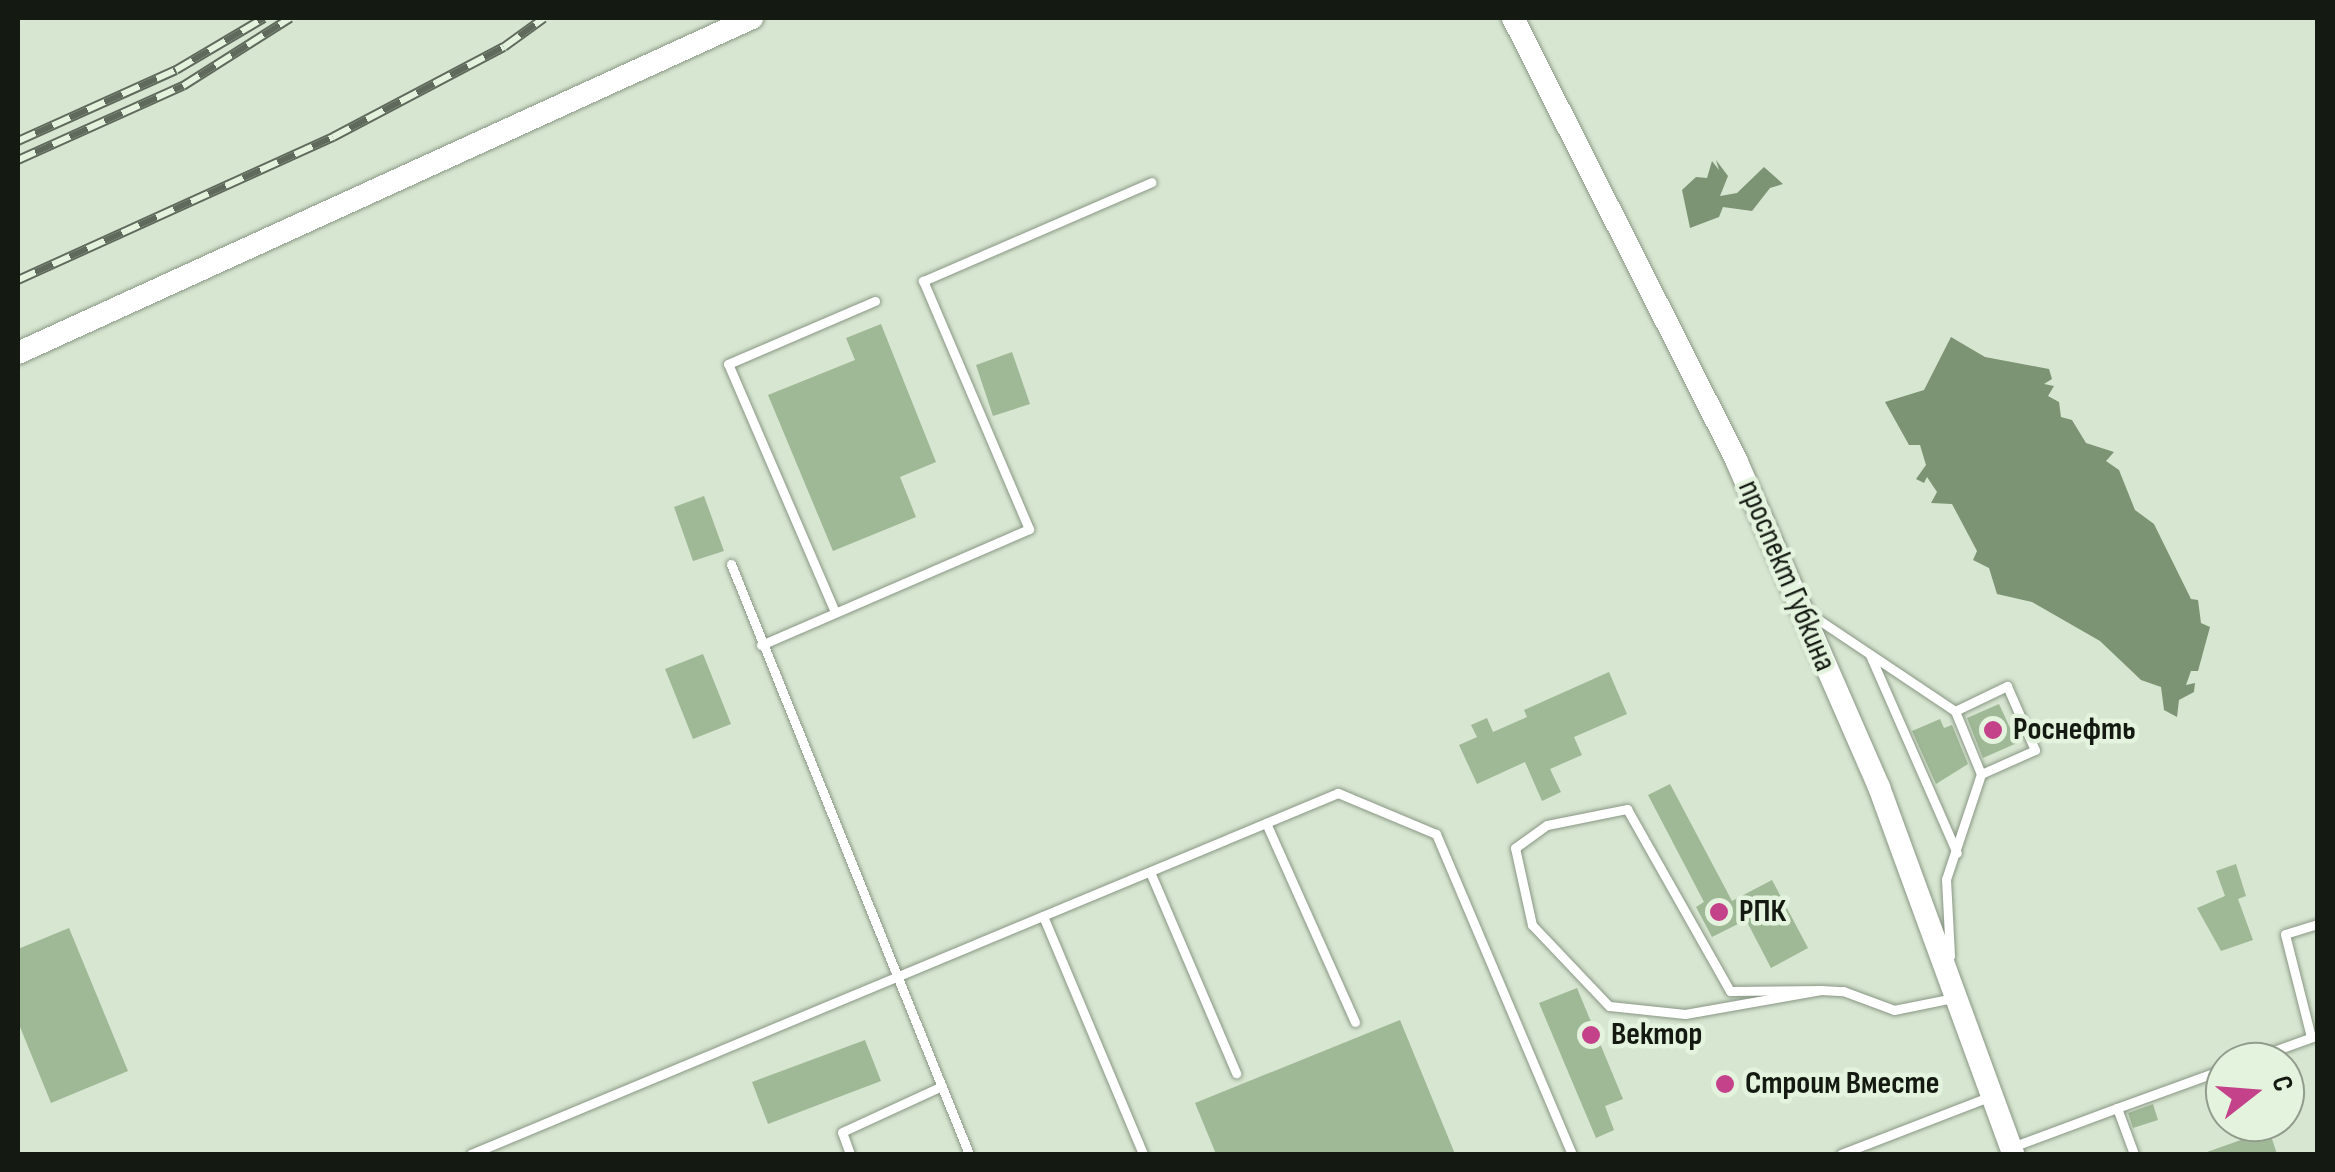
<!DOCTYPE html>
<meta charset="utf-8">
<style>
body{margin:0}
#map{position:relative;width:2335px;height:1172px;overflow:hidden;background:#d7e6d1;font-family:"Sofia Sans Condensed",sans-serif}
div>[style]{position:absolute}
.water>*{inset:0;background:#7c9473}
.building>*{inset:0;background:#9fb896}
.roads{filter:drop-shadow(0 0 2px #899784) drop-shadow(0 0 2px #899784)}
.service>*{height:9px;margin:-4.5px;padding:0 4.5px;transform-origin:4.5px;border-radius:4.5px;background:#fff}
.tertiary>*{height:22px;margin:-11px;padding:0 11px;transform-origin:11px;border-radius:11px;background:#fff}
.rail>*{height:10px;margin-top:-5px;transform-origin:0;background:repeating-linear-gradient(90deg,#e4f3de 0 19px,#5f695c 0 38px);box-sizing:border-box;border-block:2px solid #5f695c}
.dots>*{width:28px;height:28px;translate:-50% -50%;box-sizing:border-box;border:5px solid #e4f3de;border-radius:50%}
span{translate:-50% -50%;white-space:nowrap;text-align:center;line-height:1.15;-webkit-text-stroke:9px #e4f3de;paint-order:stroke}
.street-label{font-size:32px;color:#141a12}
.poi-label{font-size:32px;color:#141a12;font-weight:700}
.left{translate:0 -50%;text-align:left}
.frame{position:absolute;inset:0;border:20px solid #141a12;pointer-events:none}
.north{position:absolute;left:2205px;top:1042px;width:100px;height:100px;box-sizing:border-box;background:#e4f3de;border:2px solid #919c8c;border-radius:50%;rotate:73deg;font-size:28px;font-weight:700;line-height:40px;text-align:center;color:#141a12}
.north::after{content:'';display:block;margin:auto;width:35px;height:45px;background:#c4428a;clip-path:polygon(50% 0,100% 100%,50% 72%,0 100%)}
</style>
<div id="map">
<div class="water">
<i style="clip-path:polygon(1716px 160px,1728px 176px,1720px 196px,1737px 193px,1764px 167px,1783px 184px,1770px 188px,1752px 211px,1723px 207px,1719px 217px,1690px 228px,1682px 190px,1696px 177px,1707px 178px,1712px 161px,1719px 170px)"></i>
<i style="clip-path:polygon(1951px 337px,1985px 357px,2049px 369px,2052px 379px,2044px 384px,2054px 386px,2048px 396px,2059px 402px,2061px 417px,2072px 420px,2086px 443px,2114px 452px,2106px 461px,2119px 470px,2135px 510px,2154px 524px,2191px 599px,2198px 600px,2201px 623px,2210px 627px,2198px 671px,2191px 671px,2186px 685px,2195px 683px,2194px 692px,2179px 700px,2177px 717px,2164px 710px,2161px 687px,2141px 680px,2100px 641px,2032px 602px,1997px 594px,1989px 568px,1973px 560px,1977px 551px,1952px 504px,1931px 503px,1937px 492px,1927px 477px,1924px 483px,1916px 479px,1926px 465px,1920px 445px,1909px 445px,1885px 402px,1924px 390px)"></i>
</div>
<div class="building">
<i style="clip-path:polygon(881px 324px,936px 462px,900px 477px,916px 517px,833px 551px,768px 395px,855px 360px,846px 338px)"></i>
<i style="clip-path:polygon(1012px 352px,1030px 404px,993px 416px,976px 365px)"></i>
<i style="clip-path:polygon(704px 496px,724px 551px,693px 561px,674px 507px)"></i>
<i style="clip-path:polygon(703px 654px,731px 724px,693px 739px,665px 669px)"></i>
<i style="clip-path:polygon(1609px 672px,1627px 714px,1574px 737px,1582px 755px,1550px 769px,1561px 792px,1542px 801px,1525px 762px,1477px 784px,1459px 745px,1477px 737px,1471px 725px,1487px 718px,1493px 732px,1527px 717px,1524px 710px)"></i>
<i style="clip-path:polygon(1999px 704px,2017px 743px,1983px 758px,1967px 718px)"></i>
<i style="clip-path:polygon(1940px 719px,1944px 728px,1952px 725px,1968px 764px,1936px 784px,1912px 731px)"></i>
<i style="clip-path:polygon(1670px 784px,1732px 901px,1772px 880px,1808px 948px,1771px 968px,1746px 920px,1712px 937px,1696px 907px,1704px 902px,1648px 795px)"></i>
<i style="clip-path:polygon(2236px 864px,2246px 896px,2238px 899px,2253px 940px,2221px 951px,2197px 908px,2225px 896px,2216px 871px)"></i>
<i style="clip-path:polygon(69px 928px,128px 1071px,51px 1103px,18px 1022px,18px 949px)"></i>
<i style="clip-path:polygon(1577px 988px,1623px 1099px,1605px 1106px,1614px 1130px,1596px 1138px,1539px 1003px)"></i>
<i style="clip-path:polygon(1400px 1020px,1455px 1154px,1216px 1154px,1195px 1103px)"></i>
<i style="clip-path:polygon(865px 1040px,881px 1081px,768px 1124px,752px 1082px)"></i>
<i style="clip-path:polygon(2153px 1104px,2158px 1120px,2133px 1128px,2128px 1113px)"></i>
<i style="clip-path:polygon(2269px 1130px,2277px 1154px,2208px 1154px,2207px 1152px)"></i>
</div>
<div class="roads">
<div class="service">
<i style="left:731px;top:564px;width:636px;rotate:68.03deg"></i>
<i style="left:835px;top:612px;width:270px;rotate:-113.3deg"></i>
<i style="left:728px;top:364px;width:160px;rotate:-23.2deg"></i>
<i style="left:1810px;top:614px;width:174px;rotate:33.8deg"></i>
<i style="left:1955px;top:711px;width:58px;rotate:-25.7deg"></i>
<i style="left:2007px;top:686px;width:70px;rotate:66.4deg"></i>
<i style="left:2035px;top:750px;width:59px;rotate:156deg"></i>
<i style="left:1981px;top:774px;width:111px;rotate:108.4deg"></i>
<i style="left:1946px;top:879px;width:77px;rotate:87deg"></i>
<i style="left:761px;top:645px;width:292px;rotate:-23.4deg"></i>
<i style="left:1029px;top:529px;width:270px;rotate:-113.1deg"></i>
<i style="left:923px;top:281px;width:249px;rotate:-23.4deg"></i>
<i style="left:1870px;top:655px;width:216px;rotate:66.3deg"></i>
<i style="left:1955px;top:711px;width:68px;rotate:67.6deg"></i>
<i style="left:1266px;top:823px;width:218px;rotate:65.9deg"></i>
<i style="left:1150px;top:872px;width:219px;rotate:66.8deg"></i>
<i style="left:1043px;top:916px;width:258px;rotate:67.2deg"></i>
<i style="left:1821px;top:990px;width:138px;rotate:170deg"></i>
<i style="left:1685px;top:1014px;width:76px;rotate:-174deg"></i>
<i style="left:1609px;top:1006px;width:112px;rotate:-133.5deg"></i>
<i style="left:1532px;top:925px;width:79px;rotate:-102.4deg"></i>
<i style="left:1515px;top:848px;width:39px;rotate:-36deg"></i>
<i style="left:1547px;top:825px;width:82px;rotate:-11.3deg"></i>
<i style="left:1627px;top:809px;width:209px;rotate:60.5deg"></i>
<i style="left:1730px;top:991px;width:91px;rotate:-0.6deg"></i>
<i style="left:1821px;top:990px;width:22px;rotate:3deg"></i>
<i style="left:1843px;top:991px;width:54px;rotate:20.4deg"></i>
<i style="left:1894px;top:1010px;width:60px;rotate:-11.5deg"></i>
<i style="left:2311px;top:1037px;width:106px;rotate:-104.2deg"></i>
<i style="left:2285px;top:934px;width:34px;rotate:-17deg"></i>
<i style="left:2243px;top:1062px;width:80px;rotate:-19.8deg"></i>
<i style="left:2012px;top:1147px;width:112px;rotate:-20.4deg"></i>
<i style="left:471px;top:1154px;width:939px;rotate:-22.61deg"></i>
<i style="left:1338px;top:793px;width:106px;rotate:22.7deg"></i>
<i style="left:1436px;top:834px;width:348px;rotate:67deg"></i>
<i style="left:850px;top:1154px;width:23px;rotate:-110deg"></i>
<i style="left:842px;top:1132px;width:110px;rotate:-24.7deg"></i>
<i style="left:1841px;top:1154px;width:161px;rotate:-21.1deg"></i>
<i style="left:2134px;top:1154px;width:49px;rotate:-110.3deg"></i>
<i style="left:2117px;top:1108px;width:115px;rotate:-19.9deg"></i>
</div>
<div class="tertiary">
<i style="left:1513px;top:18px;width:497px;rotate:63.2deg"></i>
<i style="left:1737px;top:462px;width:355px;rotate:66.4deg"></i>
<i style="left:1879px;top:787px;width:391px;rotate:69.9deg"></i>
<i style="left:18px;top:353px;width:807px;rotate:-24.53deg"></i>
</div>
</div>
<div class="rail">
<i style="left:18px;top:141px;width:173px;rotate:-24.2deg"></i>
<i style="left:176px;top:70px;width:102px;rotate:-30.6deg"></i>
<i style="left:18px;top:160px;width:181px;rotate:-24.2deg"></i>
<i style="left:183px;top:86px;width:127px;rotate:-32.4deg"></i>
<i style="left:18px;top:280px;width:346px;rotate:-24.4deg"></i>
<i style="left:333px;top:137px;width:193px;rotate:-27.8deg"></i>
<i style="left:504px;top:47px;width:49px;rotate:-35.9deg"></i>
</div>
<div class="dots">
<i style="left:1993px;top:730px;background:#c4428a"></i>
<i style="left:1719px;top:912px;background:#c4428a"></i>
<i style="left:1591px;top:1035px;background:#c4428a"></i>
<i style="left:1725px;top:1084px;background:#c4428a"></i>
</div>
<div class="street-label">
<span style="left:1786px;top:576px;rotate:67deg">проспект Губкина</span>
</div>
<div class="poi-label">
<span class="left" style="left:2013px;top:730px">Роснефть</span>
<span class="left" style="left:1739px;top:912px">РПК</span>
<span class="left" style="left:1611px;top:1035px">Вектор</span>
<span class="left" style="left:1745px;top:1084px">Строим Вместе</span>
</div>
<div class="frame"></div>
<div class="north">С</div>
</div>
